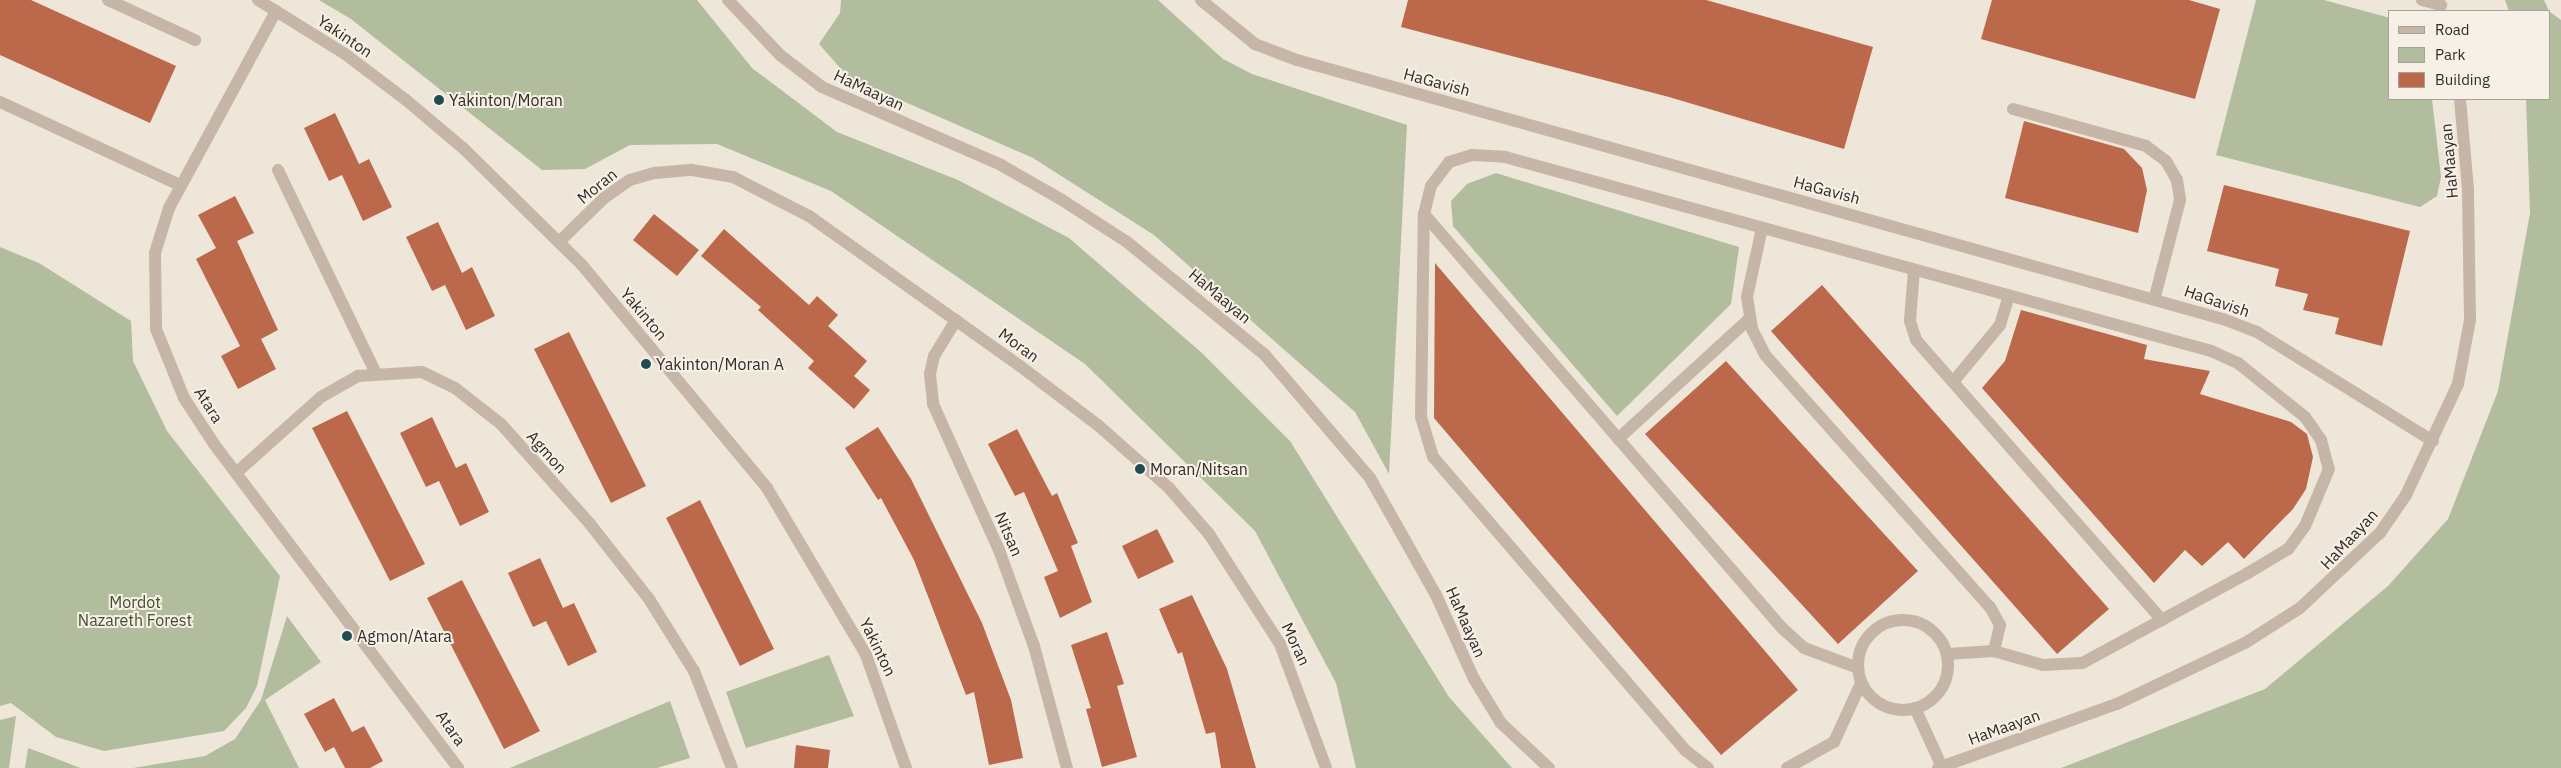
<!DOCTYPE html>
<style>
body{margin:0}
#map{position:relative;width:2561px;height:768px;overflow:hidden;background:#efe6da;font-family:"IBM Plex Sans",sans-serif}
div>[style]{position:absolute}
.green>*{inset:0;background:#b1bd9c}
.building>*{inset:0;background:#bc694b}
.minor>*{height:12px;margin:-6px;padding:0 6px;transform-origin:6px;border-radius:6px;background:#c6b6a7}
.minor>.ring{margin:-6px;padding:0;box-sizing:content-box;background:none;border:12px solid #c6b6a7;border-radius:50%}
.dots>*{width:14px;height:14px;translate:-50% -50%;box-sizing:border-box;border:2px solid #f7f0e6;border-radius:50%}
span{translate:-50% -50%;white-space:nowrap;text-align:center;line-height:1.15;-webkit-text-stroke:4px #f7f0e6;paint-order:stroke}
.street-label{font-size:16px;color:#332b27}
.poi-label{font-size:16px;color:#332b27}
.left{translate:0 -50%;text-align:left}
.park-label{font-size:16px;color:#42502d}
.legend{position:absolute;left:2388px;top:10px;width:162px;height:90px;box-sizing:border-box;background:#f7f0e6;border:1px solid #a9a19a;margin:0;padding:6px 9px;list-style:none;font-size:15px;color:#332b27}
.legend li{display:flex;align-items:center;gap:10px;height:25px}
.legend b{width:25px;border:1px solid #a9a19a}
</style>
<div id="map">
<div class="green">
<i style="clip-path:polygon(319px 0,697px 0,752px 68px,837px 132px,958px 180px,1069px 238px,1202px 353px,1290px 441px,1449px 697px,1512px 768px,1356px 768px,1336px 683px,1255px 531px,1085px 364px,831px 191px,717px 144px,630px 145px,585px 169px,542px 170px,351px 19px)"></i>
<i style="clip-path:polygon(841px 0,1158px 0,1223px 59px,1252px 74px,1407px 125px,1389px 474px,1355px 412px,1154px 235px,1033px 158px,848px 77px,819px 44px,840px 13px)"></i>
<i style="clip-path:polygon(2256px 0,2324px 0,2390px 18px,2390px 99px,2432px 99px,2441px 177px,2437px 196px,2420px 207px,2216px 155px)"></i>
<i style="clip-path:polygon(2505px 0,2544px 0,2549px 11px,2509px 11px)"></i>
<i style="clip-path:polygon(2550px 12px,2561px 20px,2561px 768px,2061px 768px,2265px 689px,2388px 586px,2448px 519px,2498px 391px,2530px 213px,2526px 99px,2550px 99px)"></i>
<i style="clip-path:polygon(1496px 173px,1739px 247px,1731px 304px,1617px 416px,1453px 226px,1451px 201px,1467px 184px)"></i>
<i style="clip-path:polygon(0 247px,39px 263px,131px 321px,133px 361px,167px 431px,280px 576px,257px 686px,246px 708px,224px 731px,104px 751px,56px 737px,11px 703px,0 706px)"></i>
<i style="clip-path:polygon(287px 616px,321px 662px,265px 700px,299px 768px,133px 768px,205px 756px,235px 739px,261px 700px)"></i>
<i style="clip-path:polygon(829px 655px,854px 716px,746px 748px,726px 692px)"></i>
<i style="clip-path:polygon(670px 701px,690px 758px,657px 768px,510px 768px)"></i>
<i style="clip-path:polygon(16px 716px,9px 768px,0 768px,0 720px)"></i>
<i style="clip-path:polygon(28px 748px,47px 755px,80px 768px,25px 768px)"></i>
</div>
<div class="building">
<i style="clip-path:polygon(0 0,31px 0,176px 66px,150px 123px,0 55px)"></i>
<i style="clip-path:polygon(1408px 0,1706px 0,1873px 47px,1844px 149px,1669px 97px,1401px 27px)"></i>
<i style="clip-path:polygon(1992px 0,2189px 0,2220px 9px,2195px 99px,1981px 39px)"></i>
<i style="clip-path:polygon(335px 113px,359px 164px,369px 159px,392px 207px,363px 221px,342px 175px,329px 181px,304px 128px)"></i>
<i style="clip-path:polygon(2024px 121px,2124px 149px,2142px 168px,2147px 190px,2138px 233px,2005px 198px)"></i>
<i style="clip-path:polygon(2224px 185px,2410px 231px,2382px 346px,2335px 334px,2339px 318px,2303px 310px,2308px 294px,2275px 286px,2279px 269px,2207px 251px)"></i>
<i style="clip-path:polygon(235px 196px,254px 233px,237px 241px,278px 330px,261px 339px,276px 369px,238px 389px,221px 356px,240px 346px,196px 259px,216px 248px,198px 215px)"></i>
<i style="clip-path:polygon(654px 214px,699px 250px,677px 276px,633px 240px)"></i>
<i style="clip-path:polygon(438px 222px,462px 273px,472px 267px,495px 316px,466px 330px,445px 285px,432px 291px,406px 237px)"></i>
<i style="clip-path:polygon(724px 229px,809px 305px,817px 296px,838px 315px,828px 326px,867px 361px,854px 376px,870px 390px,854px 409px,808px 368px,814px 361px,758px 310px,761px 307px,701px 256px)"></i>
<i style="clip-path:polygon(1435px 263px,1798px 690px,1721px 755px,1434px 418px)"></i>
<i style="clip-path:polygon(1822px 285px,2109px 609px,2057px 654px,1771px 331px)"></i>
<i style="clip-path:polygon(2021px 310px,2147px 345px,2144px 359px,2210px 371px,2200px 394px,2291px 422px,2307px 434px,2313px 457px,2306px 489px,2293px 509px,2244px 559px,2228px 542px,2202px 566px,2185px 550px,2154px 583px,1982px 388px,2005px 361px)"></i>
<i style="clip-path:polygon(569px 332px,646px 486px,611px 503px,534px 349px)"></i>
<i style="clip-path:polygon(1726px 361px,1918px 571px,1838px 644px,1645px 434px)"></i>
<i style="clip-path:polygon(347px 411px,425px 564px,390px 581px,312px 428px)"></i>
<i style="clip-path:polygon(432px 417px,456px 468px,466px 463px,489px 512px,460px 526px,439px 481px,426px 487px,400px 433px)"></i>
<i style="clip-path:polygon(878px 427px,911px 479px,982px 623px,1011px 700px,1023px 758px,989px 765px,974px 692px,966px 695px,914px 560px,881px 498px,878px 500px,845px 448px)"></i>
<i style="clip-path:polygon(1017px 429px,1052px 496px,1057px 493px,1078px 543px,1071px 546px,1092px 602px,1060px 618px,1044px 577px,1058px 571px,1024px 492px,1015px 496px,988px 444px)"></i>
<i style="clip-path:polygon(700px 500px,774px 649px,740px 666px,666px 518px)"></i>
<i style="clip-path:polygon(1157px 529px,1174px 562px,1138px 579px,1122px 546px)"></i>
<i style="clip-path:polygon(540px 558px,563px 608px,574px 603px,597px 652px,568px 666px,546px 621px,533px 627px,508px 573px)"></i>
<i style="clip-path:polygon(462px 580px,540px 731px,504px 749px,427px 598px)"></i>
<i style="clip-path:polygon(1192px 595px,1227px 669px,1256px 768px,1221px 768px,1215px 732px,1206px 734px,1182px 652px,1178px 654px,1159px 609px)"></i>
<i style="clip-path:polygon(1107px 632px,1124px 684px,1117px 686px,1137px 757px,1102px 767px,1086px 709px,1091px 708px,1071px 645px)"></i>
<i style="clip-path:polygon(334px 698px,352px 732px,364px 726px,383px 761px,370px 768px,345px 768px,334px 747px,325px 752px,304px 714px)"></i>
<i style="clip-path:polygon(796px 745px,830px 750px,828px 768px,794px 768px)"></i>
</div>
<div class="minor">
<i style="left:108px;top:0;width:96px;rotate:24.7deg"></i>
<i style="left:258px;top:0;width:102px;rotate:31.8deg"></i>
<i style="left:345px;top:54px;width:76px;rotate:37deg"></i>
<i style="left:406px;top:100px;width:75px;rotate:40.1deg"></i>
<i style="left:463px;top:148px;width:167px;rotate:44.5deg"></i>
<i style="left:582px;top:265px;width:290px;rotate:50.3deg"></i>
<i style="left:767px;top:488px;width:194px;rotate:59.3deg"></i>
<i style="left:866px;top:655px;width:120px;rotate:70.5deg"></i>
<i style="left:728px;top:0;width:76px;rotate:46.6deg"></i>
<i style="left:780px;top:55px;width:53px;rotate:37.3deg"></i>
<i style="left:822px;top:87px;width:195px;rotate:23.5deg"></i>
<i style="left:1001px;top:165px;width:70px;rotate:29.8deg"></i>
<i style="left:1062px;top:200px;width:77px;rotate:32.9deg"></i>
<i style="left:1127px;top:242px;width:178px;rotate:39.3deg"></i>
<i style="left:1265px;top:355px;width:162px;rotate:49.5deg"></i>
<i style="left:1370px;top:478px;width:134px;rotate:60.6deg"></i>
<i style="left:1436px;top:595px;width:92px;rotate:65.7deg"></i>
<i style="left:1474px;top:679px;width:52px;rotate:58.5deg"></i>
<i style="left:1501px;top:723px;width:66px;rotate:43.2deg"></i>
<i style="left:1201px;top:0;width:70px;rotate:39.2deg"></i>
<i style="left:1255px;top:44px;width:45px;rotate:20.9deg"></i>
<i style="left:1297px;top:60px;width:962px;rotate:15.63deg"></i>
<i style="left:2223px;top:319px;width:36px;rotate:21deg"></i>
<i style="left:2257px;top:332px;width:207px;rotate:31.8deg"></i>
<i style="left:2422px;top:0;width:20px;rotate:15deg"></i>
<i style="left:276px;top:11px;width:224px;rotate:118.5deg"></i>
<i style="left:169px;top:208px;width:47px;rotate:107.3deg"></i>
<i style="left:155px;top:253px;width:76px;rotate:89.2deg"></i>
<i style="left:156px;top:329px;width:74px;rotate:67.9deg"></i>
<i style="left:184px;top:398px;width:55px;rotate:56.9deg"></i>
<i style="left:214px;top:444px;width:406px;rotate:53deg"></i>
<i style="left:0;top:102px;width:198px;rotate:24.8deg"></i>
<i style="left:2013px;top:109px;width:138px;rotate:15.5deg"></i>
<i style="left:2146px;top:146px;width:25px;rotate:37deg"></i>
<i style="left:2166px;top:161px;width:22px;rotate:60deg"></i>
<i style="left:2177px;top:180px;width:20px;rotate:81deg"></i>
<i style="left:2180px;top:200px;width:100px;rotate:104.5deg"></i>
<i style="left:278px;top:170px;width:226px;rotate:64.3deg"></i>
<i style="left:1424px;top:214px;width:547px;rotate:49.15deg"></i>
<i style="left:1782px;top:628px;width:30px;rotate:42deg"></i>
<i style="left:1804px;top:648px;width:58px;rotate:20.3deg"></i>
<i style="left:1762px;top:228px;width:71px;rotate:102.3deg"></i>
<i style="left:1747px;top:297px;width:32px;rotate:81deg"></i>
<i style="left:1752px;top:329px;width:30px;rotate:63deg"></i>
<i style="left:1766px;top:356px;width:336px;rotate:48.3deg"></i>
<i style="left:1990px;top:607px;width:21px;rotate:61deg"></i>
<i style="left:2000px;top:625px;width:27px;rotate:103deg"></i>
<i style="left:559px;top:242px;width:63px;rotate:-44.4deg"></i>
<i style="left:604px;top:198px;width:32px;rotate:-35deg"></i>
<i style="left:630px;top:180px;width:26px;rotate:-16deg"></i>
<i style="left:655px;top:173px;width:37px;rotate:-5deg"></i>
<i style="left:692px;top:170px;width:42px;rotate:9.7deg"></i>
<i style="left:733px;top:177px;width:85px;rotate:27.2deg"></i>
<i style="left:809px;top:216px;width:259px;rotate:35.4deg"></i>
<i style="left:1020px;top:366px;width:99px;rotate:37.2deg"></i>
<i style="left:1099px;top:426px;width:94px;rotate:41.5deg"></i>
<i style="left:1169px;top:488px;width:61px;rotate:49deg"></i>
<i style="left:1209px;top:534px;width:131px;rotate:57.2deg"></i>
<i style="left:1280px;top:644px;width:132px;rotate:69.6deg"></i>
<i style="left:1914px;top:270px;width:51px;rotate:94.5deg"></i>
<i style="left:1910px;top:321px;width:20px;rotate:72deg"></i>
<i style="left:1916px;top:340px;width:373px;rotate:48.7deg"></i>
<i style="left:956px;top:320px;width:42px;rotate:121.4deg"></i>
<i style="left:934px;top:356px;width:18px;rotate:103deg"></i>
<i style="left:930px;top:374px;width:30px;rotate:84deg"></i>
<i style="left:933px;top:404px;width:160px;rotate:65.7deg"></i>
<i style="left:999px;top:550px;width:102px;rotate:70deg"></i>
<i style="left:1034px;top:646px;width:126px;rotate:74.9deg"></i>
<i style="left:1953px;top:382px;width:74px;rotate:-50.5deg"></i>
<i style="left:2000px;top:325px;width:30px;rotate:-73deg"></i>
<i style="left:1618px;top:439px;width:179px;rotate:-42.5deg"></i>
<i style="left:236px;top:473px;width:114px;rotate:-41.8deg"></i>
<i style="left:321px;top:397px;width:43px;rotate:-29.6deg"></i>
<i style="left:358px;top:376px;width:64px;rotate:-3.6deg"></i>
<i style="left:422px;top:372px;width:37px;rotate:26deg"></i>
<i style="left:455px;top:388px;width:58px;rotate:38deg"></i>
<i style="left:501px;top:424px;width:134px;rotate:48.3deg"></i>
<i style="left:590px;top:524px;width:95px;rotate:51.8deg"></i>
<i style="left:649px;top:599px;width:85px;rotate:58deg"></i>
<i style="left:694px;top:671px;width:104px;rotate:68.6deg"></i>
<i class="ring" style="left:1858px;top:620px;width:78px;height:78px"></i>
<i style="left:1915px;top:708px;width:65px;rotate:65.4deg"></i>
<i style="left:1708px;top:768px;width:28px;rotate:-142deg"></i>
<i style="left:1686px;top:751px;width:388px;rotate:-130.7deg"></i>
<i style="left:1433px;top:457px;width:42px;rotate:-106.7deg"></i>
<i style="left:1421px;top:417px;width:203px;rotate:-89.2deg"></i>
<i style="left:1424px;top:214px;width:29px;rotate:-76deg"></i>
<i style="left:1431px;top:186px;width:30px;rotate:-53deg"></i>
<i style="left:1449px;top:162px;width:24px;rotate:-17deg"></i>
<i style="left:1472px;top:155px;width:33px;rotate:3deg"></i>
<i style="left:1505px;top:157px;width:732px;rotate:15.36deg"></i>
<i style="left:2211px;top:351px;width:30px;rotate:24deg"></i>
<i style="left:2238px;top:363px;width:86px;rotate:38.9deg"></i>
<i style="left:2305px;top:417px;width:28px;rotate:55deg"></i>
<i style="left:2321px;top:440px;width:30px;rotate:75deg"></i>
<i style="left:2329px;top:469px;width:62px;rotate:112.8deg"></i>
<i style="left:2305px;top:526px;width:29px;rotate:126deg"></i>
<i style="left:2288px;top:549px;width:47px;rotate:149deg"></i>
<i style="left:2248px;top:573px;width:189px;rotate:151.5deg"></i>
<i style="left:2082px;top:663px;width:39px;rotate:177deg"></i>
<i style="left:2043px;top:665px;width:51px;rotate:-164.1deg"></i>
<i style="left:1994px;top:651px;width:47px;rotate:176.3deg"></i>
<i style="left:1787px;top:768px;width:54px;rotate:-29deg"></i>
<i style="left:1834px;top:742px;width:65px;rotate:-65.4deg"></i>
<i style="left:1938px;top:768px;width:190px;rotate:-19.7deg"></i>
<i style="left:2117px;top:704px;width:142px;rotate:-25.5deg"></i>
<i style="left:2245px;top:643px;width:65px;rotate:-32.5deg"></i>
<i style="left:2300px;top:608px;width:110px;rotate:-43.2deg"></i>
<i style="left:2380px;top:533px;width:46px;rotate:-55.6deg"></i>
<i style="left:2406px;top:495px;width:123px;rotate:-64.9deg"></i>
<i style="left:2458px;top:384px;width:65px;rotate:-79.4deg"></i>
<i style="left:2470px;top:320px;width:131px;rotate:-90.9deg"></i>
<i style="left:2468px;top:189px;width:90px;rotate:-95.1deg"></i>
</div>
<div class="dots">
<i style="left:439px;top:100px;background:#204d51"></i>
<i style="left:646px;top:364px;background:#204d51"></i>
<i style="left:1140px;top:469px;background:#204d51"></i>
<i style="left:347px;top:636px;background:#204d51"></i>
</div>
<div class="street-label">
<span style="left:345px;top:36px;rotate:34deg">Yakinton</span>
<span style="left:1437px;top:82px;rotate:15deg">HaGavish</span>
<span style="left:869px;top:90px;rotate:25deg">HaMaayan</span>
<span style="left:2449px;top:161px;rotate:-95deg">HaMaayan</span>
<span style="left:597px;top:186px;rotate:-39deg">Moran</span>
<span style="left:1827px;top:190px;rotate:15deg">HaGavish</span>
<span style="left:1220px;top:296px;rotate:40deg">HaMaayan</span>
<span style="left:2217px;top:301px;rotate:19deg">HaGavish</span>
<span style="left:644px;top:314px;rotate:50deg">Yakinton</span>
<span style="left:1019px;top:345px;rotate:36deg">Moran</span>
<span style="left:209px;top:405px;rotate:58deg">Atara</span>
<span style="left:547px;top:452px;rotate:48deg">Agmon</span>
<span style="left:1009px;top:534px;rotate:67deg">Nitsan</span>
<span style="left:2349px;top:539px;rotate:-47deg">HaMaayan</span>
<span style="left:1466px;top:622px;rotate:66deg">HaMaayan</span>
<span style="left:1296px;top:644px;rotate:65deg">Moran</span>
<span style="left:878px;top:647px;rotate:64deg">Yakinton</span>
<span style="left:2004px;top:727px;rotate:-20deg">HaMaayan</span>
<span style="left:451px;top:728px;rotate:55deg">Atara</span>
</div>
<div class="poi-label">
<span class="left" style="left:449px;top:100px">Yakinton/Moran</span>
<span class="left" style="left:656px;top:364px">Yakinton/Moran A</span>
<span class="left" style="left:1150px;top:469px">Moran/Nitsan</span>
<span class="left" style="left:357px;top:636px">Agmon/Atara</span>
</div>
<div class="park-label">
<span style="left:135px;top:611px">Mordot<br>Nazareth Forest</span>
</div>
<ul class="legend">
<li><b style="height:6px;background:#c6b6a7"></b>Road</li>
<li><b style="height:14px;background:#b1bd9c"></b>Park</li>
<li><b style="height:14px;background:#bc694b"></b>Building</li>
</ul>
</div>
